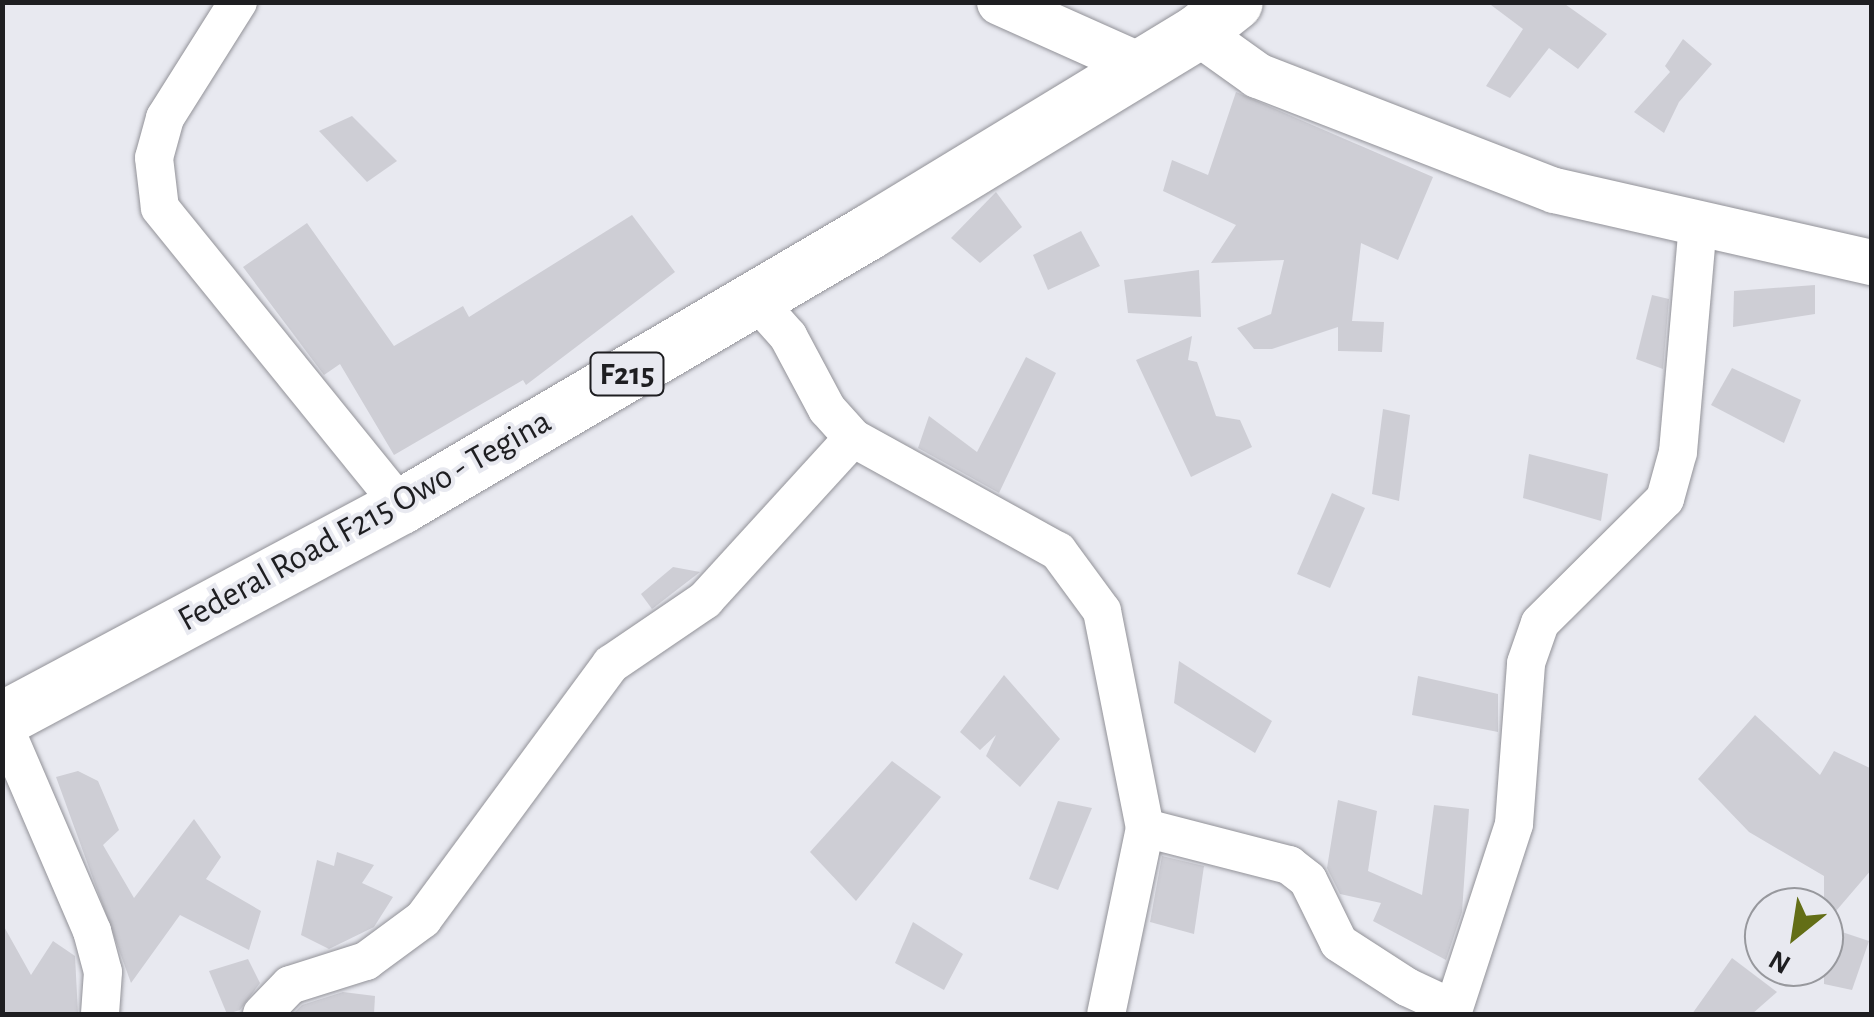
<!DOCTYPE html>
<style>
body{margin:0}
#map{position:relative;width:1874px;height:1017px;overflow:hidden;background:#e8e9f0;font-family:"Alegreya Sans",sans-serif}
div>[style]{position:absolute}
.building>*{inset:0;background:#ceced5}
.roads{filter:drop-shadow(0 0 2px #929298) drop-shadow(0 0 2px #929298)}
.minor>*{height:38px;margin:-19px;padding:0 19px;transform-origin:19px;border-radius:19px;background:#fff}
.tertiary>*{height:45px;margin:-22.5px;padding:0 22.5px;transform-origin:22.5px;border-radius:22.5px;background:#fff}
.primary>*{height:55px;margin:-27.5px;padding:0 27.5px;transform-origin:27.5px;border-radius:27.5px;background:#fff}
span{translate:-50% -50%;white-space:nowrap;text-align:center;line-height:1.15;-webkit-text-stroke:8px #e8e9f0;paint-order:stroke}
.shield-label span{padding:2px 8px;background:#e8e9f0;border:2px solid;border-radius:8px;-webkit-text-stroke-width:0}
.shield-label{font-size:32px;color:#1e1e21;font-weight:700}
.street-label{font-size:35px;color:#1e1e21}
.frame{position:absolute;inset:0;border:5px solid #1e1e21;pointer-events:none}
.north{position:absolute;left:1744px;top:887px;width:100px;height:100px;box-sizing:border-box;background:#e8e9f0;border:2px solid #97989d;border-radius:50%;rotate:210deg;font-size:28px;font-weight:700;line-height:40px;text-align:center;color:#1e1e21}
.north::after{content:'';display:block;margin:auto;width:35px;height:45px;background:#636e16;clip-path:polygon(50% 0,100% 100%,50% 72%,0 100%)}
</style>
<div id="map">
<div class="building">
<i style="clip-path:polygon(1487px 2px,1562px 2px,1607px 34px,1578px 69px,1549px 48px,1510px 98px,1486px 86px,1523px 29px)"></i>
<i style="clip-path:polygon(1683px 39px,1712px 64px,1679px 102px,1664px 133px,1634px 112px,1670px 72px,1665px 66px)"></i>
<i style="clip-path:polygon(1236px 92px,1433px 177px,1398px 260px,1361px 243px,1352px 321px,1384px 322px,1382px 352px,1338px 351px,1338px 327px,1272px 349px,1254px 349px,1237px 328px,1271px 314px,1284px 260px,1211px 263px,1236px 225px,1163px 191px,1172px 160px,1208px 175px)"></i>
<i style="clip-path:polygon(352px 116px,397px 161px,367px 182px,319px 131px)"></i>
<i style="clip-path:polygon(996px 192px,1022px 227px,980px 263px,951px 238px)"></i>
<i style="clip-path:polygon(632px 215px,675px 272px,526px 385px,523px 380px,394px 455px,340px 364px,324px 375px,243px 267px,307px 223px,394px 346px,463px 306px,469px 317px)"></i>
<i style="clip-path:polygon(1081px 231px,1100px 266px,1048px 290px,1033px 255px)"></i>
<i style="clip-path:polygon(1199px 270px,1201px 317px,1128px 313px,1124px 280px)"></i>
<i style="clip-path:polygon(1815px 285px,1815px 314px,1733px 327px,1734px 291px)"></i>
<i style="clip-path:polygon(1652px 295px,1669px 299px,1663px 369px,1636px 359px)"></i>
<i style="clip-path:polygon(1192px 336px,1188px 360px,1197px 362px,1216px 416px,1240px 420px,1252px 447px,1191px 477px,1136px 360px)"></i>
<i style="clip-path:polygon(1026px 357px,1056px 373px,999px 493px,918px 448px,929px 416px,977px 452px)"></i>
<i style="clip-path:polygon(1732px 368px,1801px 400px,1784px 443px,1711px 405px)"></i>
<i style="clip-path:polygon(1383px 409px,1410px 415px,1399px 501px,1372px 494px)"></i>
<i style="clip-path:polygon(1529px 454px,1608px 474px,1601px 521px,1523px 498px)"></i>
<i style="clip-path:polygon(1332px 493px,1365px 508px,1330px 588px,1297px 574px)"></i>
<i style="clip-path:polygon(673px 567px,700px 572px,652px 609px,641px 594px)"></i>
<i style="clip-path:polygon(1179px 661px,1272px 721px,1255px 753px,1174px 703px)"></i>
<i style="clip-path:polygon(1004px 675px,1060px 739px,1020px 787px,986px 756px,996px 735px,980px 750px,960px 732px)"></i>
<i style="clip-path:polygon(1418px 676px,1498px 694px,1498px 732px,1412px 715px)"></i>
<i style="clip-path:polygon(1755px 715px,1820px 775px,1834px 751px,1872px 769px,1872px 869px,1824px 925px,1824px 876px,1749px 832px,1698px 779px)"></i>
<i style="clip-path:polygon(892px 761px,941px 797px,856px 901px,810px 852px)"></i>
<i style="clip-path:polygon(78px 771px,98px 781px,119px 830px,103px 845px,134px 898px,194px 819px,221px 857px,206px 879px,261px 911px,249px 950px,180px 915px,131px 983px,56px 777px)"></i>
<i style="clip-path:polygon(1338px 800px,1377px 811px,1368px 871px,1422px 895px,1434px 805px,1469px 809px,1462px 912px,1446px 960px,1373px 921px,1381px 903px,1340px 894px,1327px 868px)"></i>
<i style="clip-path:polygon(1058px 801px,1092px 808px,1058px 890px,1029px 879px)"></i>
<i style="clip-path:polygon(337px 852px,374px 865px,362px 883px,393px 897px,374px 927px,329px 949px,301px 935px,317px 860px,334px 866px)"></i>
<i style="clip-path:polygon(1162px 856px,1204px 866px,1194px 934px,1150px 922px)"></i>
<i style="clip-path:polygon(913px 922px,963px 954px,944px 990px,895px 963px)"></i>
<i style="clip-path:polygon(2px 923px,31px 975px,53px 941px,75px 956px,78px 1014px,2px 1014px)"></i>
<i style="clip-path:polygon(1824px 926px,1869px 941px,1852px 990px,1824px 984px)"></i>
<i style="clip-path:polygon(1732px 958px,1777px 992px,1752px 1014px,1692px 1014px)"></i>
<i style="clip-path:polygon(248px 959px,260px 983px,240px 1010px,227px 1014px,209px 971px)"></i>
<i style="clip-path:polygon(343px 992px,375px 996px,374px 1014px,293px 1014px,302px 1005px)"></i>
</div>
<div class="roads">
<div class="minor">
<i style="left:238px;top:2px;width:137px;rotate:122.2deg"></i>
<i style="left:165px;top:118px;width:41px;rotate:105.4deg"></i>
<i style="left:154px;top:158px;width:50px;rotate:83.2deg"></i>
<i style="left:160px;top:208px;width:383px;rotate:51deg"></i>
<i style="left:755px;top:299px;width:50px;rotate:48.3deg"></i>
<i style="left:788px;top:336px;width:83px;rotate:61.9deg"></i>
<i style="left:827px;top:409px;width:39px;rotate:48deg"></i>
<i style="left:853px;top:438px;width:234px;rotate:28.9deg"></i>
<i style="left:1058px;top:551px;width:74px;rotate:53.7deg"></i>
<i style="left:1102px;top:611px;width:221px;rotate:78.8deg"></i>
<i style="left:1145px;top:828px;width:190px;rotate:101.8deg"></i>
<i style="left:2px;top:722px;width:228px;rotate:66.7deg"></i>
<i style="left:92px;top:931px;width:42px;rotate:75deg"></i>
<i style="left:103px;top:972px;width:42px;rotate:94.1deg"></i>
<i style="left:1145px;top:828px;width:149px;rotate:14.4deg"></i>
<i style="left:1289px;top:865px;width:24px;rotate:38deg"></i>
<i style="left:1308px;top:880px;width:70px;rotate:63.8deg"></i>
<i style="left:1339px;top:943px;width:81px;rotate:32.9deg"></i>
<i style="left:1407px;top:987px;width:50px;rotate:25deg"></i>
<i style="left:262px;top:1014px;width:40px;rotate:-46deg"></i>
<i style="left:290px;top:985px;width:80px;rotate:-17.5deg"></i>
<i style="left:366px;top:961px;width:71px;rotate:-36.4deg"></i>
<i style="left:423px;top:919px;width:317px;rotate:-53.6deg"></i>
<i style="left:611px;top:664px;width:114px;rotate:-34.2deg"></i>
<i style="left:705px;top:600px;width:219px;rotate:-47.6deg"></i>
<i style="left:1452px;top:1014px;width:200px;rotate:-71.9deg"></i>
<i style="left:1514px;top:824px;width:161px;rotate:-85.7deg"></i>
<i style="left:1526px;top:663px;width:42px;rotate:-70.7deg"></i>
<i style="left:1540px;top:623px;width:176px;rotate:-44.8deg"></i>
<i style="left:1665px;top:499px;width:49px;rotate:-74.5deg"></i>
<i style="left:1678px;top:452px;width:228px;rotate:-85deg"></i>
</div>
<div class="tertiary">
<i style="left:999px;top:2px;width:157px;rotate:24.1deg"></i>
<i style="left:1197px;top:32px;width:74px;rotate:35.6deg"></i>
<i style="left:1257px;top:75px;width:318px;rotate:21.2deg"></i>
<i style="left:1554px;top:190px;width:326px;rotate:12.8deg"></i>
</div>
<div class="primary">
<i style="left:2px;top:719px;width:452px;rotate:-28.1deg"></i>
<i style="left:401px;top:506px;width:541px;rotate:-30.4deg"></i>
<i style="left:868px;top:232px;width:385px;rotate:-31.3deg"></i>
<i style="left:1197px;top:32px;width:48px;rotate:-38.3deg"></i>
</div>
</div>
<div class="shield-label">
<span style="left:627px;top:374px">F215</span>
</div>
<div class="street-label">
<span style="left:365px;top:521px;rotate:-29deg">Federal Road F215 Owo - Tegina</span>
</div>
<div class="frame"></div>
<div class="north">N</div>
</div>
